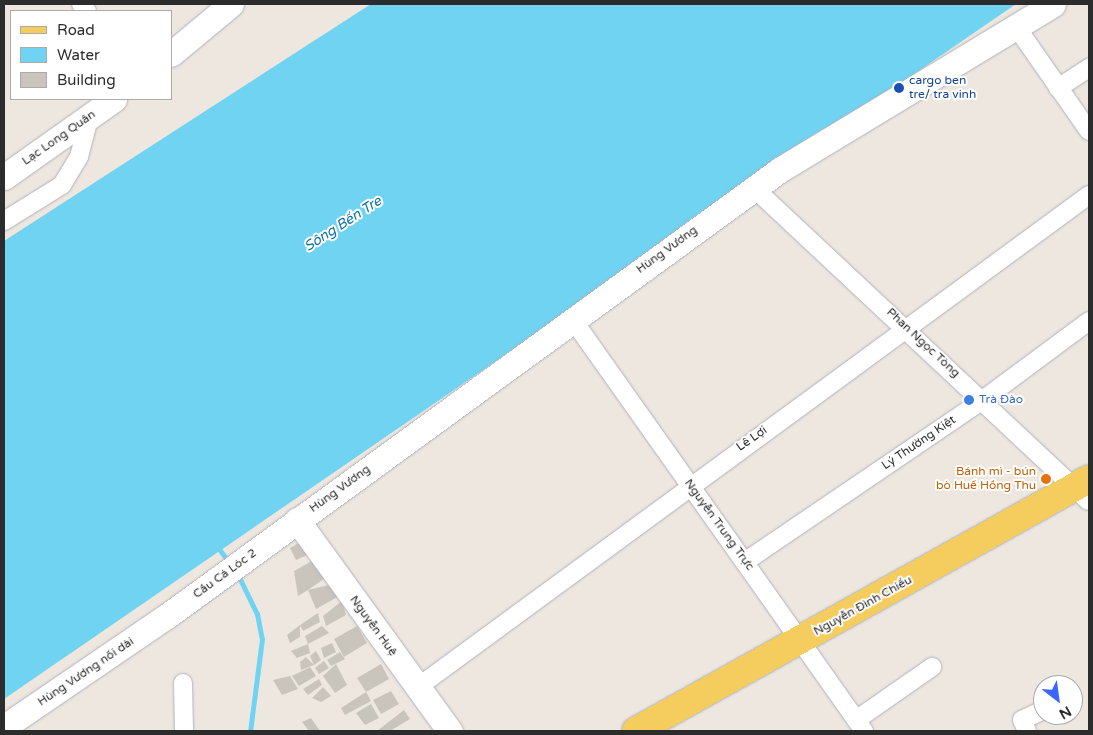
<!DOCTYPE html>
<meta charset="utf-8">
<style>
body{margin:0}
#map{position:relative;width:1093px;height:735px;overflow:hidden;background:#eee7df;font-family:"Varela Round",sans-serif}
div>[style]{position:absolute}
.water>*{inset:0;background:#70d3f2}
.stream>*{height:5px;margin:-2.5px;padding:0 2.5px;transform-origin:2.5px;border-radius:2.5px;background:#70d3f2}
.building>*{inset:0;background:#c9c5bd}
.roads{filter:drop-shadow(0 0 1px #afb2bc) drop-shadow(0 0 1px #afb2bc)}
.street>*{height:18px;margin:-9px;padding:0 9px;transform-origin:9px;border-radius:9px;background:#fff}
.secondary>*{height:25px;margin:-12.5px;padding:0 12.5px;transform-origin:12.5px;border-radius:12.5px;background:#fff}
.primary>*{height:28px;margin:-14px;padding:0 14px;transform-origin:14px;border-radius:14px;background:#f4cd5e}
.dots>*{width:14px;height:14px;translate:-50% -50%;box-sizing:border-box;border:2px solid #fff;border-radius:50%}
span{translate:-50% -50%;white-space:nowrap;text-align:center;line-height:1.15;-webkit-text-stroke:4px #fff;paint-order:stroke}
.transit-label{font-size:12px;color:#164399}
.left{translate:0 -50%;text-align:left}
.street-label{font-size:12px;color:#2c2c2c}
.shop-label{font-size:12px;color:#366cbe}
.food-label{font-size:12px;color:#c56008}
.right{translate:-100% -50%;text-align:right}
.water-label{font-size:14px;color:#0a72a3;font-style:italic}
.frame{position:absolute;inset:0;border:5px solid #2c2c2c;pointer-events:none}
.legend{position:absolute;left:10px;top:10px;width:162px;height:90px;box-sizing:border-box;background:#fff;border:1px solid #ababab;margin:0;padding:6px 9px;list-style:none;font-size:15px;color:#2c2c2c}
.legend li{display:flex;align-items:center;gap:10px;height:25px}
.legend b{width:25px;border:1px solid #ababab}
.north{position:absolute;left:1033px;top:675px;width:50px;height:50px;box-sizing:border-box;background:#fff;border:1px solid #ababab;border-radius:50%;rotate:150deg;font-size:14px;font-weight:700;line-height:20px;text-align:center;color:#2c2c2c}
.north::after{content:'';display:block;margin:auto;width:18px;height:22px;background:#3c65fe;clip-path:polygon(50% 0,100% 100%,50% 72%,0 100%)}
</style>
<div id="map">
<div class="water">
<i style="clip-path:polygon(371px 4px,1016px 4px,4px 699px,4px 241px)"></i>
</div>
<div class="stream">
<i style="left:216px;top:545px;width:21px;rotate:53deg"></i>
<i style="left:237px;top:573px;width:46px;rotate:64deg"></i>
<i style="left:257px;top:614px;width:25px;rotate:79deg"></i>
<i style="left:262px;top:639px;width:93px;rotate:97.4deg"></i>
</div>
<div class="building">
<i style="clip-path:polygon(304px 540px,312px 553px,296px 560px,290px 548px)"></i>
<i style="clip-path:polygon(317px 558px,328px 576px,308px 590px,333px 584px,341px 595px,316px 609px,308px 590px,298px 596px,294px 571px)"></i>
<i style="clip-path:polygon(342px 601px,346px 615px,326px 626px,323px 616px)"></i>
<i style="clip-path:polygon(318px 613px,320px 622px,303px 631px,300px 625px)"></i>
<i style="clip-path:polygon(300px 625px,300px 637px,290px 643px,287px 635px)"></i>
<i style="clip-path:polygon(322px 626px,329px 633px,308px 644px,305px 636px)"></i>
<i style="clip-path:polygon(357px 626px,367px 643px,344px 657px,334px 639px)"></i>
<i style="clip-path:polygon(332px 643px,336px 652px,324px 658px,321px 648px)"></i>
<i style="clip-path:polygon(308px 644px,310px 653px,297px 658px,291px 651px)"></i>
<i style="clip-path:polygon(316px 651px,321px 660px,314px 665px,301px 670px,300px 662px,306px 657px,314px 665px,310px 656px)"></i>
<i style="clip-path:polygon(340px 652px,345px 659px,331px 666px,327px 660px)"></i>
<i style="clip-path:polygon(324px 661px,329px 668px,319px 674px,315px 668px)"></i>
<i style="clip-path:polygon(336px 664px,347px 685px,335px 693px,323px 676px)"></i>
<i style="clip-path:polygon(381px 664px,389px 679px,366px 692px,357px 678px)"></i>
<i style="clip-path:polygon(310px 667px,316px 676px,299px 686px,292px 676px)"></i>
<i style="clip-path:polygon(290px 676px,298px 689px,282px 695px,273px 680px)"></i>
<i style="clip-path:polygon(319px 679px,322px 685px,308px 695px,303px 689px)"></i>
<i style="clip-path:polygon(323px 687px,331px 696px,321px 702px,312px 698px)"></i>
<i style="clip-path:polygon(391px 691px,399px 704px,381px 714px,373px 700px)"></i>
<i style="clip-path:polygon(366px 692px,371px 701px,345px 715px,341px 708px)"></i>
<i style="clip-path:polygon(371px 704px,379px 718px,365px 725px,356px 713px)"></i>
<i style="clip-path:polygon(404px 710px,410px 719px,390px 731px,377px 731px)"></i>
<i style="clip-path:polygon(311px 718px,320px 731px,309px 731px,302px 722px)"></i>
</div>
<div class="roads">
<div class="street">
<i style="left:81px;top:4px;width:9px;rotate:49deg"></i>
<i style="left:1015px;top:25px;width:129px;rotate:55.1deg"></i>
<i style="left:1058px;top:88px;width:37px;rotate:-33deg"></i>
<i style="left:754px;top:188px;width:458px;rotate:43.1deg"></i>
<i style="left:4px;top:221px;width:68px;rotate:-31.8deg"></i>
<i style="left:62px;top:185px;width:33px;rotate:-59deg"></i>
<i style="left:79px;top:157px;width:40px;rotate:-75.6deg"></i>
<i style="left:573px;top:320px;width:504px;rotate:54.7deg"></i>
<i style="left:746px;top:561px;width:288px;rotate:-34.2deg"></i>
<i style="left:984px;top:399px;width:131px;rotate:-36.6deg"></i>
<i style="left:183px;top:683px;width:48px;rotate:88.8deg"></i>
<i style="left:418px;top:687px;width:832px;rotate:-36.25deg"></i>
<i style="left:856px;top:720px;width:93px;rotate:-34.9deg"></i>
<i style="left:1027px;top:731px;width:12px;rotate:-114deg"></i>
<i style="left:1022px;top:720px;width:23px;rotate:-25deg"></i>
</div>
<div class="secondary">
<i style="left:171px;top:54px;width:78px;rotate:-39.8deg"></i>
<i style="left:4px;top:177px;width:135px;rotate:-35.3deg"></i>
<i style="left:297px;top:520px;width:261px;rotate:54.1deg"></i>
<i style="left:4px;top:727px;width:197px;rotate:-34.3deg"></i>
<i style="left:167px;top:616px;width:759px;rotate:-36.06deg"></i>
<i style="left:781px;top:169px;width:318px;rotate:-31.2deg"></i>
</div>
<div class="primary">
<i style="left:636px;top:731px;width:518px;rotate:-29.09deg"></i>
</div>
</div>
<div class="dots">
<i style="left:899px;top:88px;background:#1a4fb4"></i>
<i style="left:969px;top:400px;background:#3f7fe0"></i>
<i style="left:1046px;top:479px;background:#e8710a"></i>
</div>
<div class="transit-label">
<span class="left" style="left:909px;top:88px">cargo ben<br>tre/ tra vinh</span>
</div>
<div class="street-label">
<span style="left:59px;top:138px;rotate:-35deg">Lạc Long Quân</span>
<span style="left:667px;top:250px;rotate:-36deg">Hùng Vương</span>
<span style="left:923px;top:343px;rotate:43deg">Phan Ngọc Tòng</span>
<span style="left:752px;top:439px;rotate:-35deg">Lê Lợi</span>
<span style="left:919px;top:443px;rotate:-34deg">Lý Thường Kiệt</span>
<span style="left:340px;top:489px;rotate:-36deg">Hùng Vương</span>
<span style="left:719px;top:525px;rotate:54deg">Nguyễn Trung Trực</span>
<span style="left:225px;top:574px;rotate:-36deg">Cầu Cá Lóc 2</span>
<span style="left:863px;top:606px;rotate:-29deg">Nguyễn Đình Chiểu</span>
<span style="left:373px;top:626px;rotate:54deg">Nguyễn Huệ</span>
<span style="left:86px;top:672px;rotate:-34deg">Hùng Vương nối dài</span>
</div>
<div class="shop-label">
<span class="left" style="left:979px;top:400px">Trà Đào</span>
</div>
<div class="food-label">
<span class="right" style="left:1036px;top:479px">Bánh mì - bún<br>bò Huế Hồng Thu</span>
</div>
<div class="water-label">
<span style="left:343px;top:224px;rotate:-33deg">Sông Bến Tre</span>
</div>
<div class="frame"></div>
<ul class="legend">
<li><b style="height:6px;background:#f4cd5e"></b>Road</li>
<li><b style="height:14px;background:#70d3f2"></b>Water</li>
<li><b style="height:14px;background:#c9c5bd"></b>Building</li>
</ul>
<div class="north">N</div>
</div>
